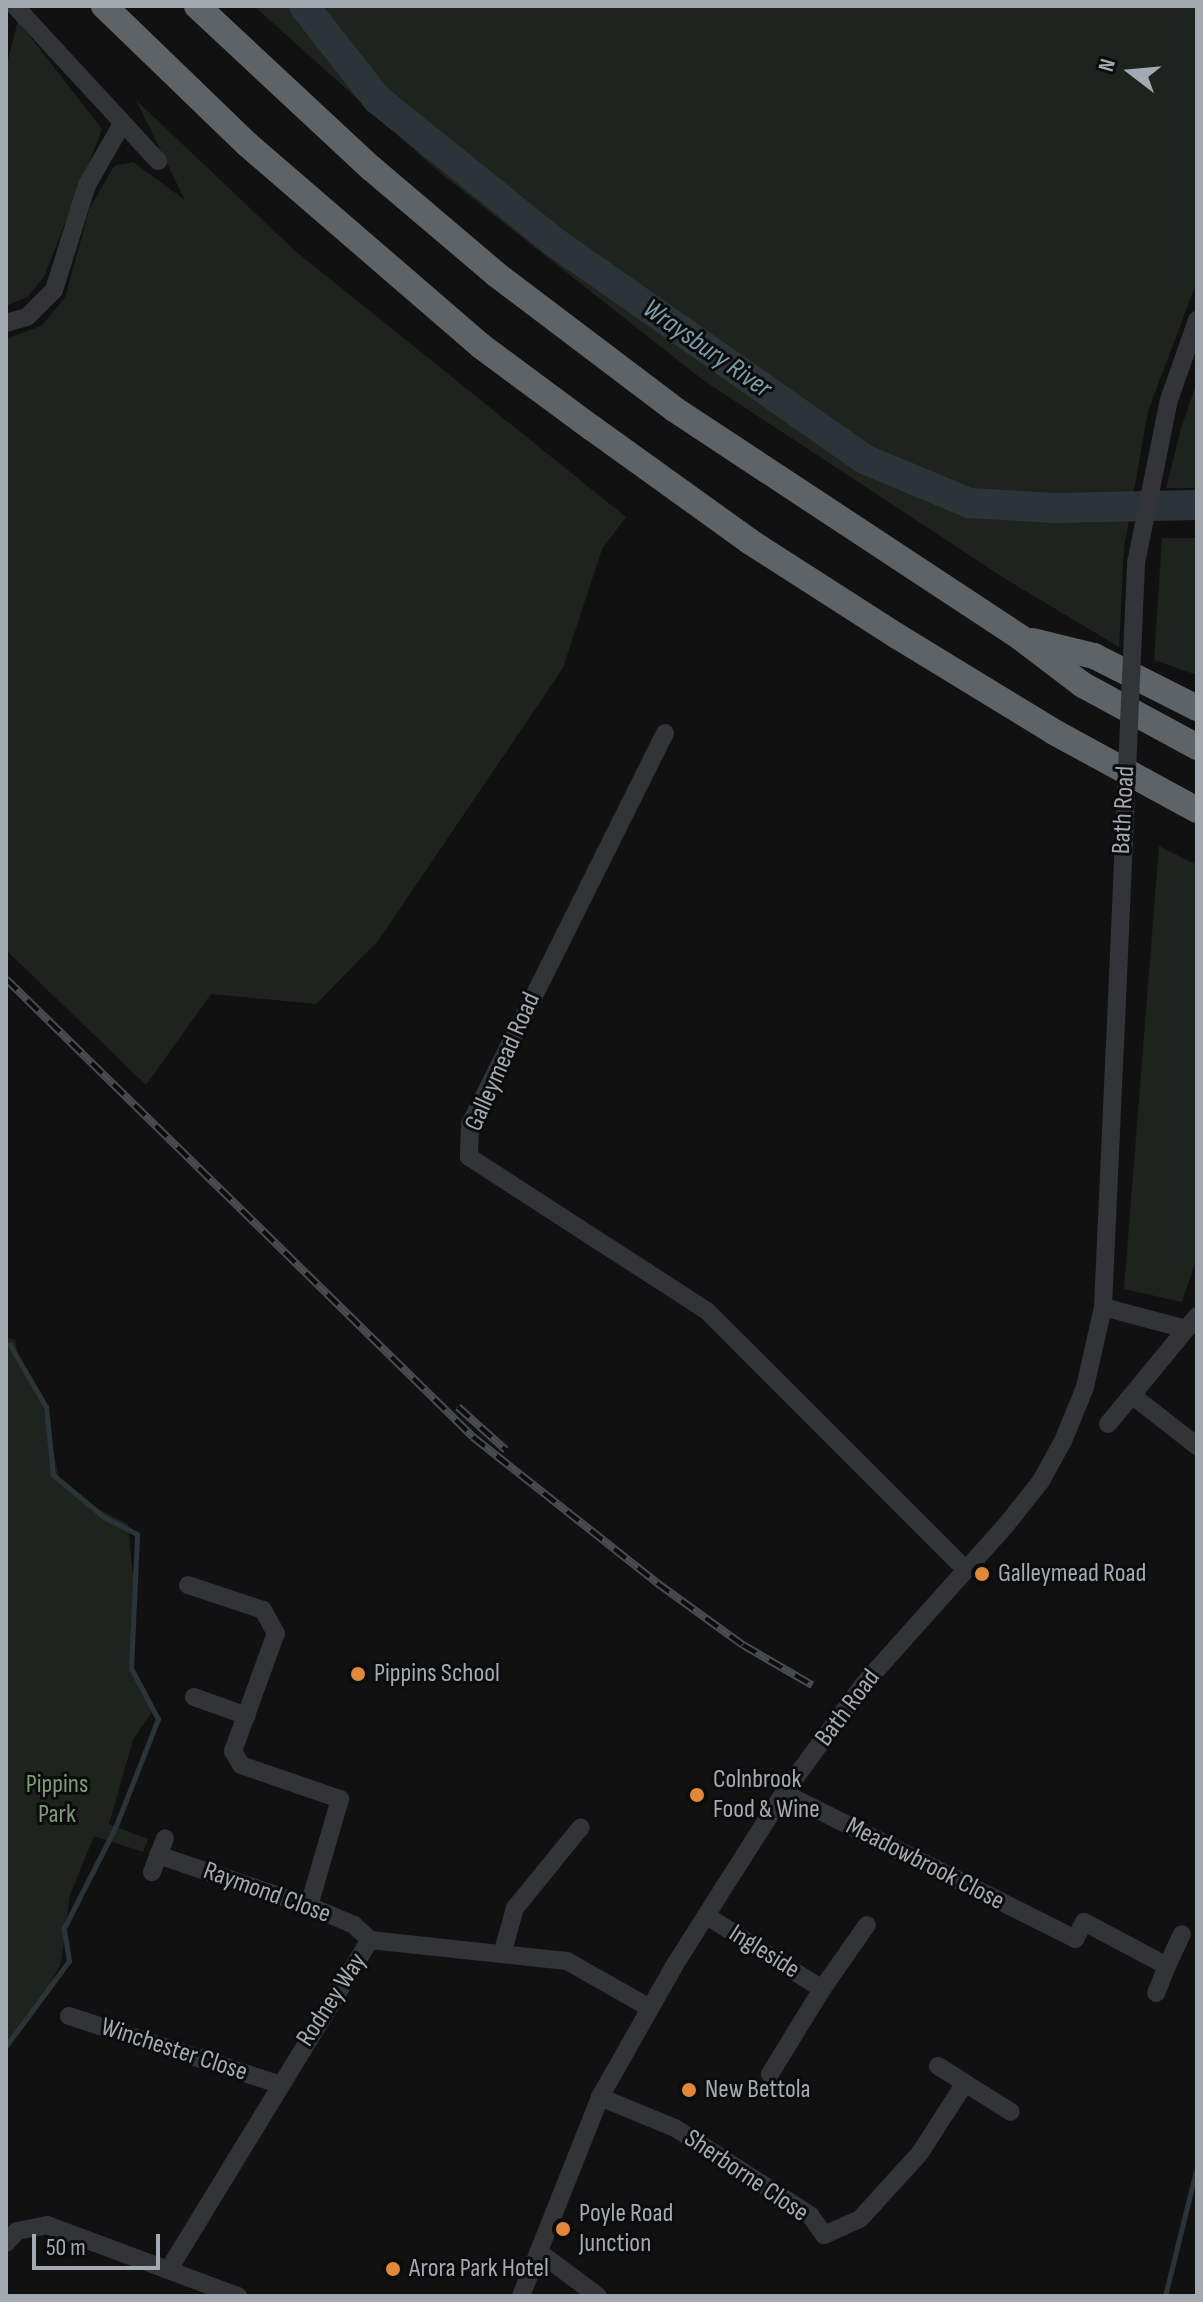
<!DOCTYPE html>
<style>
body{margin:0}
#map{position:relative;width:1203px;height:2302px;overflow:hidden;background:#111112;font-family:"Sofia Sans Condensed",sans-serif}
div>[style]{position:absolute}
.green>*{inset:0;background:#1e241d}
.stream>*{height:5px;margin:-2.5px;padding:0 2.5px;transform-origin:2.5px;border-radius:2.5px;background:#2b3539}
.river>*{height:30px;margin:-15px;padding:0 15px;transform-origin:15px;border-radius:15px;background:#2b3539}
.minor>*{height:18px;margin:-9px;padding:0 9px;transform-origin:9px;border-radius:9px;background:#323437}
.highway>*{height:26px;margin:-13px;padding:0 13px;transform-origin:13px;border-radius:13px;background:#5e6367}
.rail>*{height:8px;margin-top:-4px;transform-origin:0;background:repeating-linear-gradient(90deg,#0c0c0d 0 15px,#494c4f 0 30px);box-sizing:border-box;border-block:2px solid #494c4f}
.minor-bridge>*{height:18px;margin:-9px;padding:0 9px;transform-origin:9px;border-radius:9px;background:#323437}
.dots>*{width:22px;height:22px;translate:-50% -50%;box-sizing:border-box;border:4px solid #0c0c0d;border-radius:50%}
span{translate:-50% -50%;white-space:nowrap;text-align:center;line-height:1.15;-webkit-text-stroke:6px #0c0c0d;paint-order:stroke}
.street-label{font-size:26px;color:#a3aab2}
.poi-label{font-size:26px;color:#a3aab2}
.left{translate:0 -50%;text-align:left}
.park-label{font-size:26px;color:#809b7c}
.water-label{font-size:28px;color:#7c9eaa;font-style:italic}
.frame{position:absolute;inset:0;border:8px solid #a3aab2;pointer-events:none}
.north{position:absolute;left:1091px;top:32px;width:80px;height:80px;-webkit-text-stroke:6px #0c0c0d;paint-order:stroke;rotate:286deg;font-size:22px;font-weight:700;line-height:32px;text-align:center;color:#a3aab2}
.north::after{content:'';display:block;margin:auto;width:28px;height:36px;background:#a3aab2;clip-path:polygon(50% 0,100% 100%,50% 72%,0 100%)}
.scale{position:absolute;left:32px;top:2234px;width:128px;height:36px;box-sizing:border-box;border:4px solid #a3aab2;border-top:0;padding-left:10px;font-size:24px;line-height:28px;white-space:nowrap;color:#a3aab2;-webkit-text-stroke:6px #0c0c0d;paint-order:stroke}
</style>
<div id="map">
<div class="green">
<i style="clip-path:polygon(254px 6px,1197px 6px,1197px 281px,1148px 411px,1124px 548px,1119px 647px,1004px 578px,703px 380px,439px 172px)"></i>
<i style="clip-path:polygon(18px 21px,102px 129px,44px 277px,27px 297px,6px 306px,6px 67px)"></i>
<i style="clip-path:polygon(136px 100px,294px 250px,626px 517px,602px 549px,563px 668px,378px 941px,316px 1004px,211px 994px,146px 1085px,6px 950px,6px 339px,41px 326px,65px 298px,89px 210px,114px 166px,133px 162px,185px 200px)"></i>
<i style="clip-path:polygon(1197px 382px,1197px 488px,1166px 488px,1182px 425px)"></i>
<i style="clip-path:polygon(1162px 538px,1197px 538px,1197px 675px,1154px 660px)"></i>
<i style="clip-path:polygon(1159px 846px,1197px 865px,1197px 1257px,1182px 1302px,1124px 1289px)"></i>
<i style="clip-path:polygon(6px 1337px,15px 1340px,18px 1358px,39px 1391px,59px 1477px,94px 1507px,128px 1524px,134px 1586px,130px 1666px,153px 1710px,133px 1740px,109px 1824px,148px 1839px,143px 1852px,94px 1836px,70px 1895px,61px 1963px,35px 2013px,6px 2043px)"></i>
</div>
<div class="stream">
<i style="left:6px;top:2046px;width:106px;rotate:-53.5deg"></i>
<i style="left:69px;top:1961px;width:33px;rotate:-99deg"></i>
<i style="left:64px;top:1928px;width:112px;rotate:-63deg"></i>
<i style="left:115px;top:1828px;width:117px;rotate:-68.5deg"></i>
<i style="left:158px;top:1719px;width:58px;rotate:-117.9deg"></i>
<i style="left:131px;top:1668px;width:134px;rotate:-87.4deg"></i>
<i style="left:137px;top:1534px;width:37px;rotate:-153deg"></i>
<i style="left:104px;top:1517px;width:66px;rotate:-140.5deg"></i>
<i style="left:53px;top:1475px;width:68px;rotate:-95.9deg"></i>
<i style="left:46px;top:1407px;width:72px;rotate:-120.1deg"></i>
<i style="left:1165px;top:2296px;width:133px;rotate:-76.1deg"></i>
</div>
<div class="river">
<i style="left:304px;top:6px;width:118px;rotate:51.9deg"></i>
<i style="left:377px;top:99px;width:226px;rotate:38.9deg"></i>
<i style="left:553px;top:241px;width:380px;rotate:35deg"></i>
<i style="left:864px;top:459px;width:114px;rotate:22.7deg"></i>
<i style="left:969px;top:503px;width:86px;rotate:3.3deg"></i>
<i style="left:1055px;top:508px;width:142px;rotate:-1.2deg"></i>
</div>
<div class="minor">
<i style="left:15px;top:6px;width:211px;rotate:47.3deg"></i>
<i style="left:6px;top:323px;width:22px;rotate:-16deg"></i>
<i style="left:27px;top:317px;width:38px;rotate:-45deg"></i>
<i style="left:54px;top:290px;width:110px;rotate:-72.6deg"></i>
<i style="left:87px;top:185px;width:70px;rotate:-60.2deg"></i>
<i style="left:1169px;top:400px;width:85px;rotate:-70.7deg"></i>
<i style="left:665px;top:733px;width:437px;rotate:116.5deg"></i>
<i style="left:470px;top:1124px;width:33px;rotate:92deg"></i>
<i style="left:469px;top:1157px;width:283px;rotate:32.9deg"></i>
<i style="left:707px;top:1311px;width:365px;rotate:45deg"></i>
<i style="left:1103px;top:1307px;width:86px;rotate:14.8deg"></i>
<i style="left:1133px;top:1396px;width:81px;rotate:38deg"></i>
<i style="left:1108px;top:1424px;width:140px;rotate:-50.5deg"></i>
<i style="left:188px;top:1585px;width:79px;rotate:18.4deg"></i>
<i style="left:263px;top:1610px;width:26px;rotate:61deg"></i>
<i style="left:276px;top:1633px;width:126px;rotate:110deg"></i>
<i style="left:233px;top:1751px;width:16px;rotate:60deg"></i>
<i style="left:241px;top:1765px;width:105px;rotate:19deg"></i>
<i style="left:340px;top:1799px;width:111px;rotate:106.2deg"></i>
<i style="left:194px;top:1697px;width:56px;rotate:19.7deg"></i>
<i style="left:784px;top:1793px;width:326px;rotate:26.6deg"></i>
<i style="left:1075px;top:1939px;width:19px;rotate:-62deg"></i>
<i style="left:1084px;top:1922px;width:94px;rotate:27.9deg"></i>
<i style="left:1167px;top:1966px;width:29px;rotate:112deg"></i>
<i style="left:158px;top:1855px;width:159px;rotate:18.7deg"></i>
<i style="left:309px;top:1906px;width:49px;rotate:22.9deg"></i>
<i style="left:354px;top:1925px;width:22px;rotate:43deg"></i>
<i style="left:152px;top:1872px;width:36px;rotate:-69deg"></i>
<i style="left:707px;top:1916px;width:136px;rotate:32.4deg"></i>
<i style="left:822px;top:1989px;width:78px;rotate:-54.9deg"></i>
<i style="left:503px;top:1951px;width:45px;rotate:-74.4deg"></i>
<i style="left:515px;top:1908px;width:104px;rotate:-50.8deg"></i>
<i style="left:1167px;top:1966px;width:35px;rotate:-65deg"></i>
<i style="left:69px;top:2016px;width:220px;rotate:18deg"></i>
<i style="left:938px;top:2066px;width:32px;rotate:32deg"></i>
<i style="left:770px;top:2074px;width:100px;rotate:-58.5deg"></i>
<i style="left:600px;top:2097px;width:81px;rotate:22.5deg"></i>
<i style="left:675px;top:2128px;width:161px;rotate:32.8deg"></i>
<i style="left:810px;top:2215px;width:24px;rotate:55deg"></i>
<i style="left:824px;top:2235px;width:39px;rotate:-24deg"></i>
<i style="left:860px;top:2219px;width:89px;rotate:-47.7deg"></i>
<i style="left:920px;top:2153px;width:83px;rotate:-57.3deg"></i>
<i style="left:965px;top:2083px;width:54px;rotate:32.2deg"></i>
<i style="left:6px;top:2243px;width:16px;rotate:-47deg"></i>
<i style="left:17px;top:2231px;width:31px;rotate:-11deg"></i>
<i style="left:47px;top:2225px;width:204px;rotate:20.4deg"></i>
<i style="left:540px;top:2253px;width:72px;rotate:36.6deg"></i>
<i style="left:169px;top:2269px;width:386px;rotate:-58.6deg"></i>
<i style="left:370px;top:1940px;width:198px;rotate:6.1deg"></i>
<i style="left:567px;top:1961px;width:93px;rotate:29.6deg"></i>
<i style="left:521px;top:2296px;width:214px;rotate:-68.3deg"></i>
<i style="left:600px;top:2097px;width:150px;rotate:-60.5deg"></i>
<i style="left:674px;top:1966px;width:205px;rotate:-57.6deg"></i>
<i style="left:784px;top:1793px;width:134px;rotate:-53.8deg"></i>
<i style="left:863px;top:1685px;width:215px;rotate:-48.2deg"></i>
<i style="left:1006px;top:1525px;width:56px;rotate:-51.5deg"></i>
<i style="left:1041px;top:1481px;width:46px;rotate:-61.2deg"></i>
<i style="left:1063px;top:1441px;width:58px;rotate:-67.8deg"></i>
<i style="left:1085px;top:1387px;width:82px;rotate:-77.3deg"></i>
<i style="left:1103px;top:1307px;width:262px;rotate:-87.4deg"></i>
</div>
<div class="highway">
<i style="left:104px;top:6px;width:199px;rotate:44deg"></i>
<i style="left:247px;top:144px;width:309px;rotate:40.8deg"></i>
<i style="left:481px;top:346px;width:138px;rotate:36.5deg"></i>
<i style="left:592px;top:428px;width:193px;rotate:35.7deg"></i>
<i style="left:749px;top:541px;width:176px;rotate:32.7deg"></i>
<i style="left:897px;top:636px;width:184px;rotate:31.4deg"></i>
<i style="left:1054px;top:732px;width:163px;rotate:28.6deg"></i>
<i style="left:197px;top:6px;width:238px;rotate:43deg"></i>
<i style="left:371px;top:168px;width:165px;rotate:40.3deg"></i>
<i style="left:497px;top:275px;width:222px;rotate:37.1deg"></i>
<i style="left:674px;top:409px;width:416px;rotate:33.4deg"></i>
<i style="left:1021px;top:638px;width:78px;rotate:37.2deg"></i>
<i style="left:1083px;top:685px;width:130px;rotate:28.5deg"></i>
<i style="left:1033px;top:641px;width:63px;rotate:13.8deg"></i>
<i style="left:1094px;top:656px;width:115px;rotate:26.8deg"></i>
</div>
<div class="rail">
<i style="left:6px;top:979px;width:654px;rotate:44.44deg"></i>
<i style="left:473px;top:1437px;width:235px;rotate:38.4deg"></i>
<i style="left:657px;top:1583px;width:106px;rotate:35.8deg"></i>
<i style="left:743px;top:1645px;width:80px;rotate:30.1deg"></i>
<i style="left:458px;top:1407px;width:64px;rotate:41.9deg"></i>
</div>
<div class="minor-bridge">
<i style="left:1115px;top:1045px;width:482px;rotate:-87.5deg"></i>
<i style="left:1136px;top:563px;width:166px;rotate:-78.6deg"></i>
</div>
<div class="dots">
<i style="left:982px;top:1574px;background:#e1883a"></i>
<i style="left:358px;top:1674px;background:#e1883a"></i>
<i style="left:697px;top:1795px;background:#e1883a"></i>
<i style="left:689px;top:2090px;background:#e1883a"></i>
<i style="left:563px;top:2229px;background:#e1883a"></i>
<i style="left:393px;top:2269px;background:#e1883a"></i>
</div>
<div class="street-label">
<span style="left:1124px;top:810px;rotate:-87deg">Bath Road</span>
<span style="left:503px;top:1062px;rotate:-66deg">Galleymead Road</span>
<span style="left:848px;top:1708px;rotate:-53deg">Bath Road</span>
<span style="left:925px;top:1864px;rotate:27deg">Meadowbrook Close</span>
<span style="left:267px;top:1893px;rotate:20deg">Raymond Close</span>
<span style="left:764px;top:1952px;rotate:32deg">Ingleside</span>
<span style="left:332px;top:2000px;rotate:-57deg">Rodney Way</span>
<span style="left:174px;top:2050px;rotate:18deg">Winchester Close</span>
<span style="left:746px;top:2176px;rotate:34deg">Sherborne Close</span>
</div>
<div class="poi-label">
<span class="left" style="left:998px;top:1574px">Galleymead Road</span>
<span class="left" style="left:374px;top:1674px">Pippins School</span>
<span class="left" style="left:713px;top:1795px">Colnbrook<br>Food &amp; Wine</span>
<span class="left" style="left:705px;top:2090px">New Bettola</span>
<span class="left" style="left:579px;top:2229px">Poyle Road<br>Junction</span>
<span class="left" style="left:409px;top:2269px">Arora Park Hotel</span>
</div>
<div class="park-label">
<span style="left:57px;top:1800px">Pippins<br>Park</span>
</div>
<div class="water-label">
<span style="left:707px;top:349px;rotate:35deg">Wraysbury River</span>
</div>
<div class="frame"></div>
<div class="north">N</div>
<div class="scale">50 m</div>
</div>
